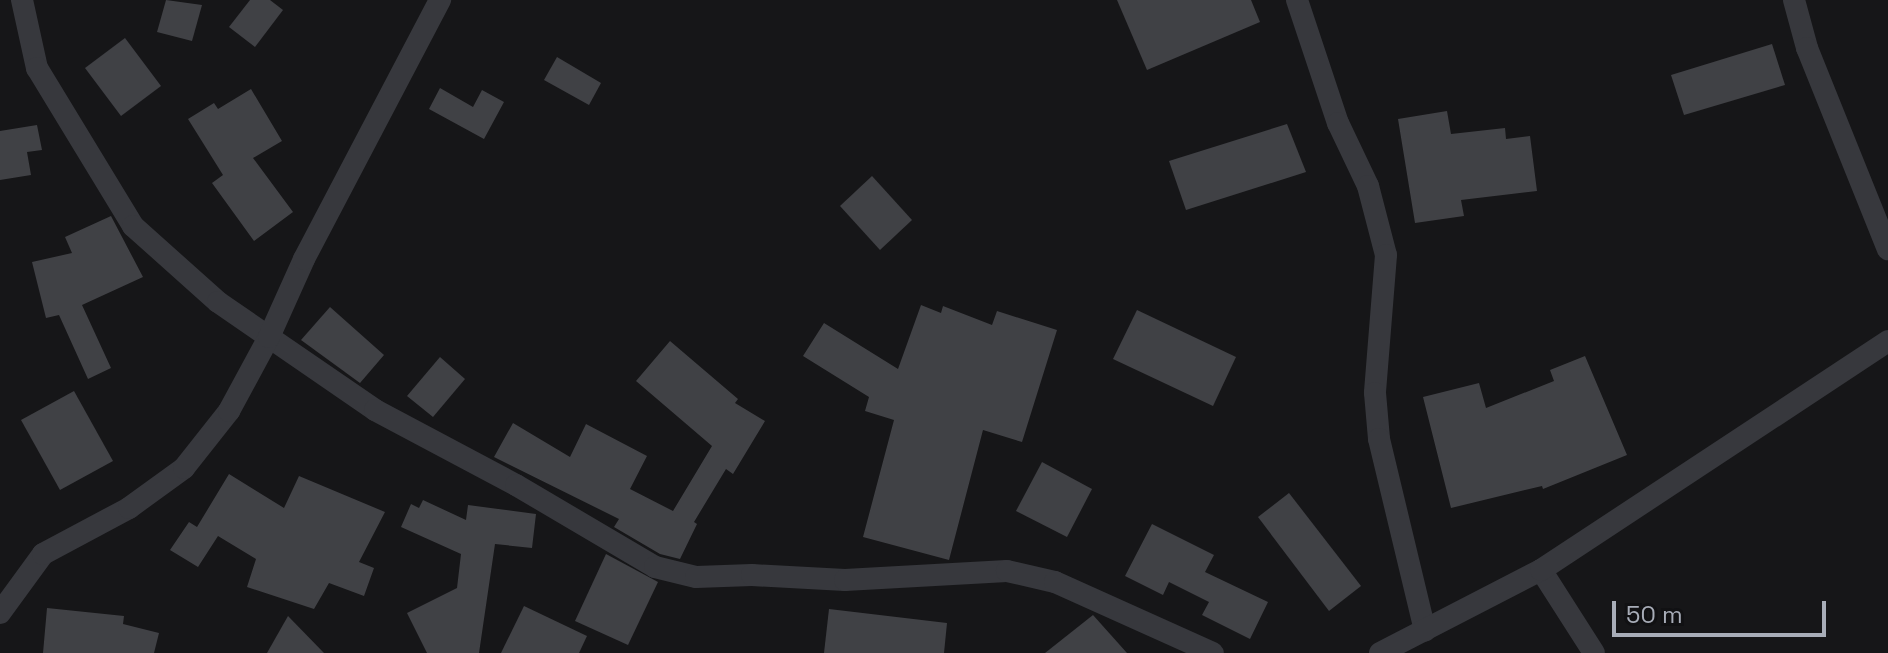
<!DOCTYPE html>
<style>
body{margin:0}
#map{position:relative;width:1888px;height:653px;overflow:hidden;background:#161618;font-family:"Space Grotesk",sans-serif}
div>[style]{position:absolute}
.building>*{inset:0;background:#404145}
.minor>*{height:22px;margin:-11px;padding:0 11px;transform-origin:11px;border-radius:11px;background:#37383d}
span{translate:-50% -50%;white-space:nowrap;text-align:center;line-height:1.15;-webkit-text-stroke:7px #111113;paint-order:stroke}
.scale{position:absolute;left:1612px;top:601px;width:214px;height:36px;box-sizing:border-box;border:4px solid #a8adb8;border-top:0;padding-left:10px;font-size:24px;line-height:28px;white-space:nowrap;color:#a8adb8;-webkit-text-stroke:6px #111113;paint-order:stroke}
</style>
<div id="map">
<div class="building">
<i style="clip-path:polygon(166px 0,202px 5px,192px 41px,157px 32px)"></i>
<i style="clip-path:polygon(250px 0,270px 0,283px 10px,255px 47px,229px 27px)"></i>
<i style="clip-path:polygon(1117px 0,1251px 0,1260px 22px,1147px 70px)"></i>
<i style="clip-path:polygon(125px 38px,161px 86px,121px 116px,85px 68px)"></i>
<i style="clip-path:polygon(1772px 44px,1785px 85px,1684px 115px,1671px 75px)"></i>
<i style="clip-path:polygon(557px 57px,601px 83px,589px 105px,544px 80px)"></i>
<i style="clip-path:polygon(440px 88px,473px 107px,482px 90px,504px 102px,484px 139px,429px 109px)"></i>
<i style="clip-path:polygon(251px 89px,282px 141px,253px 158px,293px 212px,254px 241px,212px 183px,223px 175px,188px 119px,214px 103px,218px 109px)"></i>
<i style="clip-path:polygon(1447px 111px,1451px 134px,1505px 128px,1506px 139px,1530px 136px,1537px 191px,1461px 200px,1464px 216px,1415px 223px,1398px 119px)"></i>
<i style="clip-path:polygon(1287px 124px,1306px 172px,1186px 210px,1169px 161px)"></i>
<i style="clip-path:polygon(37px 125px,42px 150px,27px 152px,31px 175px,0 180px,0 131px)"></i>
<i style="clip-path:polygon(872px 176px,912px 220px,880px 250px,840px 206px)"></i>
<i style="clip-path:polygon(111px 216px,143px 277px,82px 305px,111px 368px,88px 379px,59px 315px,46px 318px,32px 262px,72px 253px,65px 237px)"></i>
<i style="clip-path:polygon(921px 305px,941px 313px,943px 306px,992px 325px,997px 311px,1057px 330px,1022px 442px,983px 430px,949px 560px,863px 537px,894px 420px,865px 411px,869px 397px,803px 356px,824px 323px,898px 369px)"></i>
<i style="clip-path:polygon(330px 307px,384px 355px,360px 383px,301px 340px)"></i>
<i style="clip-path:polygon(1137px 310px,1236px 357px,1213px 406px,1113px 359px)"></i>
<i style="clip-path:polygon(670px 341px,738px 399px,735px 403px,765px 421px,733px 474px,726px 469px,694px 522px,697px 524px,680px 559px,660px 554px,614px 527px,619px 519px,494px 457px,513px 423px,570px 457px,586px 424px,647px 456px,630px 489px,673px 511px,712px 446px,636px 381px)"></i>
<i style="clip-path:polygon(1585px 356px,1627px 455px,1543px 489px,1542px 486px,1451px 508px,1423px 397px,1479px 383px,1486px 408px,1554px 381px,1550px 370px)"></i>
<i style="clip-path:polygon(440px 357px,465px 379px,433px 417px,407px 396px)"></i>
<i style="clip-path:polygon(74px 391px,113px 461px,60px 490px,21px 420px)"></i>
<i style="clip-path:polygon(1042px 462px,1092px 489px,1067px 537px,1016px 511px)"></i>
<i style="clip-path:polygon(229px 474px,284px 508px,299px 476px,385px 512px,359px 562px,374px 568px,364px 596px,329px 583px,314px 609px,247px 587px,256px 559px,218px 536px,198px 567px,170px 550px,189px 522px,197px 527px)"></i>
<i style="clip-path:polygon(1289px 493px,1361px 586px,1329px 611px,1258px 517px)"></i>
<i style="clip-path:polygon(423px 500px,466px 520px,468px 505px,536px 514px,532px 548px,495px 544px,479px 653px,427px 653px,407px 613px,457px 588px,461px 554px,401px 527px,411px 504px,419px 508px)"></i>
<i style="clip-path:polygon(1152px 524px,1214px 555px,1205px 572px,1268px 602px,1250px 639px,1202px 615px,1209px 602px,1169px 582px,1163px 595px,1125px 576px)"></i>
<i style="clip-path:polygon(606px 554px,658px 582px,628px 645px,575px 621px)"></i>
<i style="clip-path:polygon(524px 606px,587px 636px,579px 653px,501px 653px)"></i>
<i style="clip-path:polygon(47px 608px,124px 616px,123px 624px,159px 633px,154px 653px,43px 653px)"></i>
<i style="clip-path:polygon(829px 609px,947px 623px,944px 653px,824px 653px)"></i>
<i style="clip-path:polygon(1093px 615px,1127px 653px,1045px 653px)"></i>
<i style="clip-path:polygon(288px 616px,324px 653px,267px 653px)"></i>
</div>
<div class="minor">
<i style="left:22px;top:0;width:70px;rotate:77.6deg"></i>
<i style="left:37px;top:68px;width:185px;rotate:58.7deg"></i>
<i style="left:133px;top:226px;width:114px;rotate:41.8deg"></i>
<i style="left:218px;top:302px;width:191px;rotate:34.5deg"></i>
<i style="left:375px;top:410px;width:160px;rotate:28deg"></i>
<i style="left:516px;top:485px;width:161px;rotate:30.5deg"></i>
<i style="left:655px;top:567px;width:42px;rotate:13.7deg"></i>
<i style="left:696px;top:577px;width:56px;rotate:-2deg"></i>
<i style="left:752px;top:575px;width:93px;rotate:3.1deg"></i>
<i style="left:845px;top:580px;width:162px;rotate:-3.2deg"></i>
<i style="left:1007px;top:571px;width:49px;rotate:12.9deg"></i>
<i style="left:1055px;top:582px;width:173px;rotate:24.2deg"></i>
<i style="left:1297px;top:0;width:130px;rotate:71.6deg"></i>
<i style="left:1338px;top:123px;width:70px;rotate:64.5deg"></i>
<i style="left:1368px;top:186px;width:71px;rotate:75.4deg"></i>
<i style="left:1386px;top:255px;width:138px;rotate:94.6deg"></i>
<i style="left:1375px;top:393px;width:46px;rotate:85deg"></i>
<i style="left:1379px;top:439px;width:197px;rotate:76.5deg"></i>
<i style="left:1794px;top:0;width:50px;rotate:74.8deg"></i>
<i style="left:1807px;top:48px;width:217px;rotate:68.1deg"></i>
<i style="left:1541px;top:570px;width:98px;rotate:57.4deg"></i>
<i style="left:0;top:613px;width:73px;rotate:-53.9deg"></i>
<i style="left:43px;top:554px;width:98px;rotate:-28.1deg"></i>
<i style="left:129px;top:508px;width:68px;rotate:-36deg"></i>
<i style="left:184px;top:468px;width:73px;rotate:-51.7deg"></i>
<i style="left:229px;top:411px;width:84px;rotate:-61.6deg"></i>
<i style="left:269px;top:337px;width:85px;rotate:-65.8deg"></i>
<i style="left:304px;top:259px;width:293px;rotate:-62.3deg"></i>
<i style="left:1380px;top:653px;width:181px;rotate:-27.3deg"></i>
<i style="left:1541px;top:570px;width:416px;rotate:-33.4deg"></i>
</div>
<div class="scale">50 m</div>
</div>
